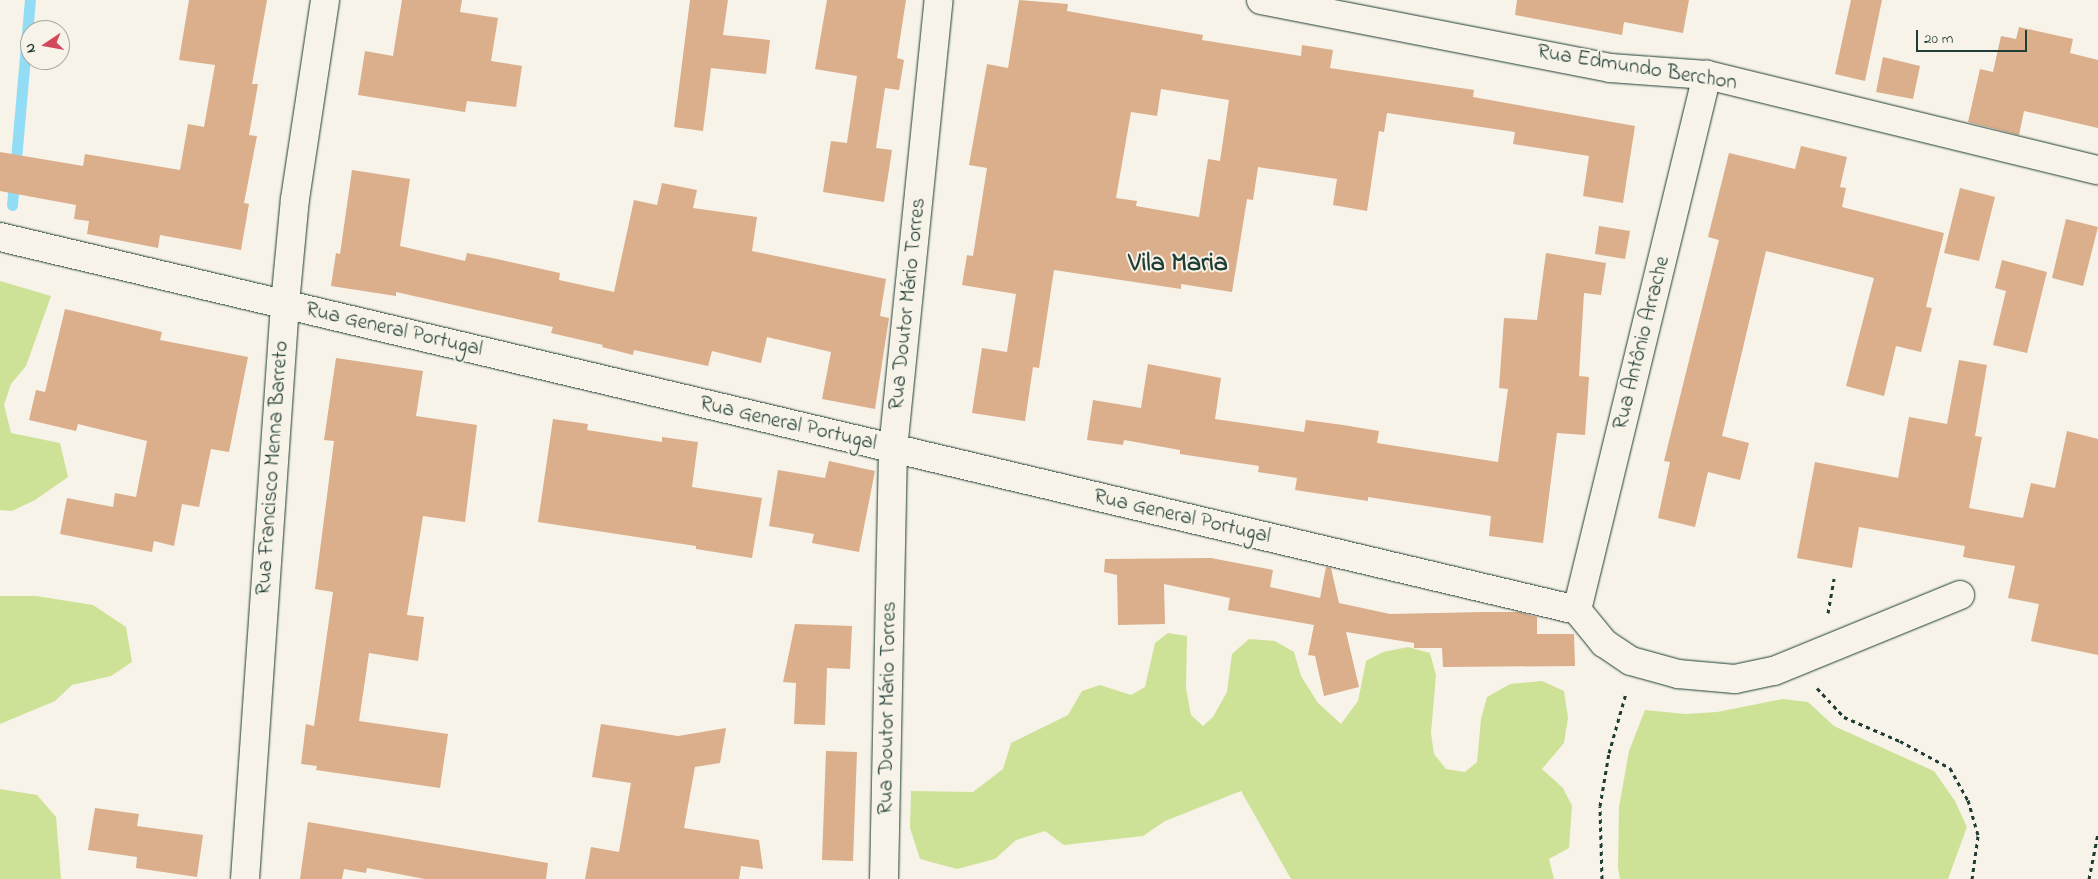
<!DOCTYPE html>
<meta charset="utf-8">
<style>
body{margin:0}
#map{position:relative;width:2098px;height:879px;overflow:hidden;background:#f7f3e8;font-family:"Indie Flower",sans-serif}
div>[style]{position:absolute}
.green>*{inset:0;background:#cee297}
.stream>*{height:11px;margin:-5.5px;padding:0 5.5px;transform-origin:5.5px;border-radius:5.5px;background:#93dcf5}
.building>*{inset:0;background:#dbae8c}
.path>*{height:3px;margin-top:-1.5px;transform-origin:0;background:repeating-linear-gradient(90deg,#1f3d34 0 4px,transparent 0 8px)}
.roads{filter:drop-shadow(0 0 1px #1f3d34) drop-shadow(0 0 1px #1f3d34)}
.street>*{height:28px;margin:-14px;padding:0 14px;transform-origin:14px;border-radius:14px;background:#f7f3e8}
span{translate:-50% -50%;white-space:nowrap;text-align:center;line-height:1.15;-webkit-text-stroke:4px #f7f3e8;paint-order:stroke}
.street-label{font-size:21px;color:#1f3d34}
.district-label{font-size:26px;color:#1f3d34;font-weight:700}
.north{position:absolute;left:20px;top:20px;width:50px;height:50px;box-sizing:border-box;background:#f7f3e8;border:1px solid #a1aaa0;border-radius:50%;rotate:258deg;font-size:14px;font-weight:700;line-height:20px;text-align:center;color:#1f3d34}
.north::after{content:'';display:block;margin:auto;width:18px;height:22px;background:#d1495b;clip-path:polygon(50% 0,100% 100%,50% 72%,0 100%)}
.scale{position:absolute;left:1916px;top:30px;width:111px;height:22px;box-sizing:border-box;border:2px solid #1f3d34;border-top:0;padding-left:6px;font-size:15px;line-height:18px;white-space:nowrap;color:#1f3d34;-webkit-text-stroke:4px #f7f3e8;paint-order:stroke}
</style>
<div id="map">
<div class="green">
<i style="clip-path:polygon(0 281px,51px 296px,26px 366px,11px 384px,4px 405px,11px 433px,60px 443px,68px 477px,35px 500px,12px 511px,0 510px)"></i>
<i style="clip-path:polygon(0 596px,36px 596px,93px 605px,126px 627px,132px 662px,111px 676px,72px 685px,55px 701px,0 724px)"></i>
<i style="clip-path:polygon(1168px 633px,1187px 636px,1186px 688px,1191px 715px,1203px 726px,1213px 717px,1227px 692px,1232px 654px,1249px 639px,1275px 641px,1294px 652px,1301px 676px,1318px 703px,1341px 724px,1358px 701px,1366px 661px,1383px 652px,1408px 647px,1430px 653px,1436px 675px,1431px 733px,1434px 754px,1446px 769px,1465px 772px,1477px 762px,1481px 719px,1487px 697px,1510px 684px,1542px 681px,1564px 691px,1568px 718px,1564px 743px,1542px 769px,1563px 788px,1572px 806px,1569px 848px,1549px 859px,1554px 879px,1291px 879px,1241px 791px,1165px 821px,1143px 836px,1064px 845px,1045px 831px,1016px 840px,995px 859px,957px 869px,920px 859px,910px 828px,911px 791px,973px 792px,1003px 769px,1011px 743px,1068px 715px,1082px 691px,1100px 685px,1131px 695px,1145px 687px,1155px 643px)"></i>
<i style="clip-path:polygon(1783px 699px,1808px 702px,1834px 726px,1934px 771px,1955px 801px,1967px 827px,1948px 879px,1620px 879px,1618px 868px,1619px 807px,1629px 751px,1645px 710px,1685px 714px,1717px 712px)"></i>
<i style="clip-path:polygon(0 789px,37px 795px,56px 817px,61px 879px,0 879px)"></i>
</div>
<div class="stream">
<i style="left:12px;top:205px;width:206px;rotate:-85deg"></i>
</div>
<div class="building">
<i style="clip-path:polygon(189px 0,267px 0,252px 84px,258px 84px,249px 135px,257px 136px,244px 203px,249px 204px,241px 250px,160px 235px,158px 248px,87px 234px,89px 221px,74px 219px,76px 205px,0 191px,0 152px,83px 166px,85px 154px,180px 170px,188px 124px,204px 127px,215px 65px,179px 60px)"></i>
<i style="clip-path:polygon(402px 0,462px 0,460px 12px,498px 18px,491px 61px,522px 66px,516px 107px,467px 101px,465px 112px,358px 95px,365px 51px,393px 56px)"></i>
<i style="clip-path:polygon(690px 0,728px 0,723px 35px,770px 40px,766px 74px,711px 68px,703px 131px,674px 127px)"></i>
<i style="clip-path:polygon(827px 0,906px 0,897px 58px,904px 60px,899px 90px,885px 88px,876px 148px,892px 150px,884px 202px,823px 192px,831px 141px,847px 143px,857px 76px,815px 69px)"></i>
<i style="clip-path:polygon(evenodd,1019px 0,1068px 4px,1067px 11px,1203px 35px,1202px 40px,1301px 56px,1302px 45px,1333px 50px,1330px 68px,1474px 90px,1473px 97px,1635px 126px,1623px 203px,1583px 196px,1589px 156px,1513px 144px,1515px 132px,1387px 113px,1384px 132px,1379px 131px,1367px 211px,1333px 205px,1337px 179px,1258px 167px,1253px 200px,1247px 199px,1232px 292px,1181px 284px,1181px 289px,1054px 270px,1039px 368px,1033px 367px,1025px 421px,972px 413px,982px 348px,1007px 352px,1016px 294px,962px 285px,967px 255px,973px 256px,987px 168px,969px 165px,987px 64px,1008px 68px,1019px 0,1161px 89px,1229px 100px,1220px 161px,1208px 159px,1199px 217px,1136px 206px,1137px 201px,1116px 198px,1131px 112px,1157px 116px,1161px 89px)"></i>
<i style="clip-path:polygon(1517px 0,1689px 0,1683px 33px,1624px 22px,1622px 35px,1515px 15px)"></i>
<i style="clip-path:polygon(1851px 0,1882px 0,1865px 81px,1835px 74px)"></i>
<i style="clip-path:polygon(2019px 27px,2073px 39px,2070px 53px,2098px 60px,2098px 128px,2024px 111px,2019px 135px,1968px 122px,1980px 69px,1993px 72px,2001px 36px,2016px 39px)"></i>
<i style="clip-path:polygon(1883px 57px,1920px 66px,1913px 99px,1876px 92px)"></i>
<i style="clip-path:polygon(1801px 146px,1847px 157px,1840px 187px,1846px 188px,1842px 207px,1944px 233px,1926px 307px,1932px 308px,1921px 352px,1896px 346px,1884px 396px,1846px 386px,1874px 278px,1766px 251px,1722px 436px,1749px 443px,1740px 480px,1708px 472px,1695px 527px,1658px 518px,1670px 462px,1664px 461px,1719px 240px,1708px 237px,1729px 153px,1795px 169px)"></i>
<i style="clip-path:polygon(352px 170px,410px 179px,400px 246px,465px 261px,467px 253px,497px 259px,560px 273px,559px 280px,614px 292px,634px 200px,657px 205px,662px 183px,697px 190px,693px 208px,757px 217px,752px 251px,886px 279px,880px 316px,889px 318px,875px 409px,822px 399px,831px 352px,767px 337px,761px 363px,712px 351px,708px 366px,634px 350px,633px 355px,602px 347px,603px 345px,551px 333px,553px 327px,396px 292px,396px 296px,331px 286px,336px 253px,340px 254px)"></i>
<i style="clip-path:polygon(1960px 188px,1995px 197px,1979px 261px,1944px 253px)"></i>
<i style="clip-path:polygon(2066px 219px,2098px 227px,2083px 286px,2052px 278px)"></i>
<i style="clip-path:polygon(1599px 226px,1630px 231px,1625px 259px,1595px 254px)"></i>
<i style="clip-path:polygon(1546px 253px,1606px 263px,1601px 295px,1584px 293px,1579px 376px,1589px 377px,1585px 435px,1557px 433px,1543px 543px,1489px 536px,1491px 516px,1368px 497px,1368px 501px,1295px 490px,1297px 478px,1258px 472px,1259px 466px,1180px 454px,1180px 450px,1124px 440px,1123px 445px,1087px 440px,1093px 400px,1141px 408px,1148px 364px,1221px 378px,1215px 419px,1304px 432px,1306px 420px,1343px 425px,1379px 431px,1377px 443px,1498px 462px,1508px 389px,1499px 388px,1504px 318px,1537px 320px)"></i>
<i style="clip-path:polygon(2002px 260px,2047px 272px,2027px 353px,1993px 345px,2006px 291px,1995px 288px)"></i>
<i style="clip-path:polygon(65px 309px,162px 332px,160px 340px,248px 357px,229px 452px,211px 449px,199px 507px,182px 504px,174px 546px,154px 541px,152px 552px,60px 534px,67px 498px,113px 507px,115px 493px,136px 497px,147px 441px,78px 424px,76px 431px,29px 420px,36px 390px,45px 392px)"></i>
<i style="clip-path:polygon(336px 358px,423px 371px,416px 416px,477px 425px,465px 522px,423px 516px,407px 615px,424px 617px,418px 661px,369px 653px,359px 721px,448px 734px,440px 788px,316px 770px,317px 766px,301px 764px,306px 724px,314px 726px,333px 592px,315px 589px,334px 441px,324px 440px)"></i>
<i style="clip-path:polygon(1959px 360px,1987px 365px,1975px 436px,1982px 437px,1969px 508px,2023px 518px,2031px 483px,2055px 488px,2067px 431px,2098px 439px,2098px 655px,2031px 641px,2039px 604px,2008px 598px,2015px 566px,1963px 557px,1965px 546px,1859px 527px,1852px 568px,1797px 558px,1815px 462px,1898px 478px,1909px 417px,1947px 424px)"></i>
<i style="clip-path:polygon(553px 419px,588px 424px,587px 430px,662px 442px,662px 437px,698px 442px,692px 487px,762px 498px,752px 558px,696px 549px,696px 546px,538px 522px)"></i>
<i style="clip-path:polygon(829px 461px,875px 471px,859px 552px,812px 543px,814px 534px,769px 526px,778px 470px,825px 478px)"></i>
<i style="clip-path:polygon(1211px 558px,1273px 570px,1270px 587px,1320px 598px,1326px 567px,1331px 568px,1339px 603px,1390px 614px,1484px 612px,1519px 612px,1537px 617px,1537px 634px,1574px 634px,1575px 666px,1443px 667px,1442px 648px,1414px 648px,1414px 643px,1346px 632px,1359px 687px,1324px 696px,1315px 656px,1308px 655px,1314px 625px,1228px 610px,1230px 598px,1164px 584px,1165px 624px,1118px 625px,1117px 575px,1104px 572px,1105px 559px)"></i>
<i style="clip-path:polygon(795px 624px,852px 626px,850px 669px,827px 668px,825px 725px,794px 724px,796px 683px,783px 682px)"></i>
<i style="clip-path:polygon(601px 724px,678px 736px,726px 728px,720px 763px,695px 767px,684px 828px,759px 840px,763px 869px,741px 866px,739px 879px,585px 879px,591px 847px,619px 852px,631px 783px,592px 777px)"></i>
<i style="clip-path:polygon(826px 751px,857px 752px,853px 861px,822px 860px)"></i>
<i style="clip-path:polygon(95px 808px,139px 814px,137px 826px,203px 835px,197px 877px,136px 868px,137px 857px,88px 850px)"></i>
<i style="clip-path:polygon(308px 822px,548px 863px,546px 879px,425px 879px,367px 868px,366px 873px,344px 869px,342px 879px,300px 879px)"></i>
</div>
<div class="path">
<i style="left:1828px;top:613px;width:35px;rotate:-80deg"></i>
<i style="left:1817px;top:688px;width:40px;rotate:47deg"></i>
<i style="left:1844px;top:717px;width:61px;rotate:23.2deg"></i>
<i style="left:1900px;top:741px;width:57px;rotate:28.4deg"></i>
<i style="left:1950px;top:768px;width:37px;rotate:61deg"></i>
<i style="left:1968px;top:800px;width:37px;rotate:74deg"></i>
<i style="left:1978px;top:836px;width:43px;rotate:97.9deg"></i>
<i style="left:1602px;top:879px;width:73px;rotate:-91.6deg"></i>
<i style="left:1600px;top:806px;width:54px;rotate:-80.4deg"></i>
<i style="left:1609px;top:753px;width:62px;rotate:-74.2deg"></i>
<i style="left:2089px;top:879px;width:47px;rotate:-78.9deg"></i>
</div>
<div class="roads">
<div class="street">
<i style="left:1261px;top:0;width:356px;rotate:11deg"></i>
<i style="left:1610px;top:68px;width:97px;rotate:4.1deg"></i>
<i style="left:1707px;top:75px;width:402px;rotate:13.7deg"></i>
<i style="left:0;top:237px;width:1621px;rotate:13.31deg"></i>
<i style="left:1577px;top:610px;width:551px;rotate:-76.34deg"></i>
<i style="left:1577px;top:610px;width:43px;rotate:50.7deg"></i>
<i style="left:1604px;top:643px;width:32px;rotate:34deg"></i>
<i style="left:1631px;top:661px;width:49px;rotate:15.5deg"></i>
<i style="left:1678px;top:674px;width:57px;rotate:5deg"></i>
<i style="left:1735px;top:679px;width:40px;rotate:-12deg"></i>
<i style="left:1774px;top:671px;width:201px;rotate:-22.2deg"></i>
<i style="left:245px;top:879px;width:576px;rotate:-86.02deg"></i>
<i style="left:285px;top:304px;width:105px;rotate:-84.6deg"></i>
<i style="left:295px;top:199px;width:201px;rotate:-81.4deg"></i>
<i style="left:884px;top:879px;width:430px;rotate:-88.8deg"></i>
<i style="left:893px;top:449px;width:451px;rotate:-84.2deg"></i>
</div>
</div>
<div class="street-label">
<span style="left:1637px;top:68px;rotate:9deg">Rua Edmundo Berchon</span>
<span style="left:908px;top:304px;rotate:-84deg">Rua Doutor Mário Torres</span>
<span style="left:394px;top:330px;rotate:13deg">Rua General Portugal</span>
<span style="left:1642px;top:343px;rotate:-76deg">Rua Antônio Arrache</span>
<span style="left:788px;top:424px;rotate:13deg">Rua General Portugal</span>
<span style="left:273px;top:468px;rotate:-86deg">Rua Francisco Menna Barreto</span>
<span style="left:1182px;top:517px;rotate:13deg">Rua General Portugal</span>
<span style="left:888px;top:708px;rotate:-89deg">Rua Doutor Mário Torres</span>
</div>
<div class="district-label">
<span style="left:1178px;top:265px">Vila Maria</span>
</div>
<div class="north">N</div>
<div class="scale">20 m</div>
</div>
